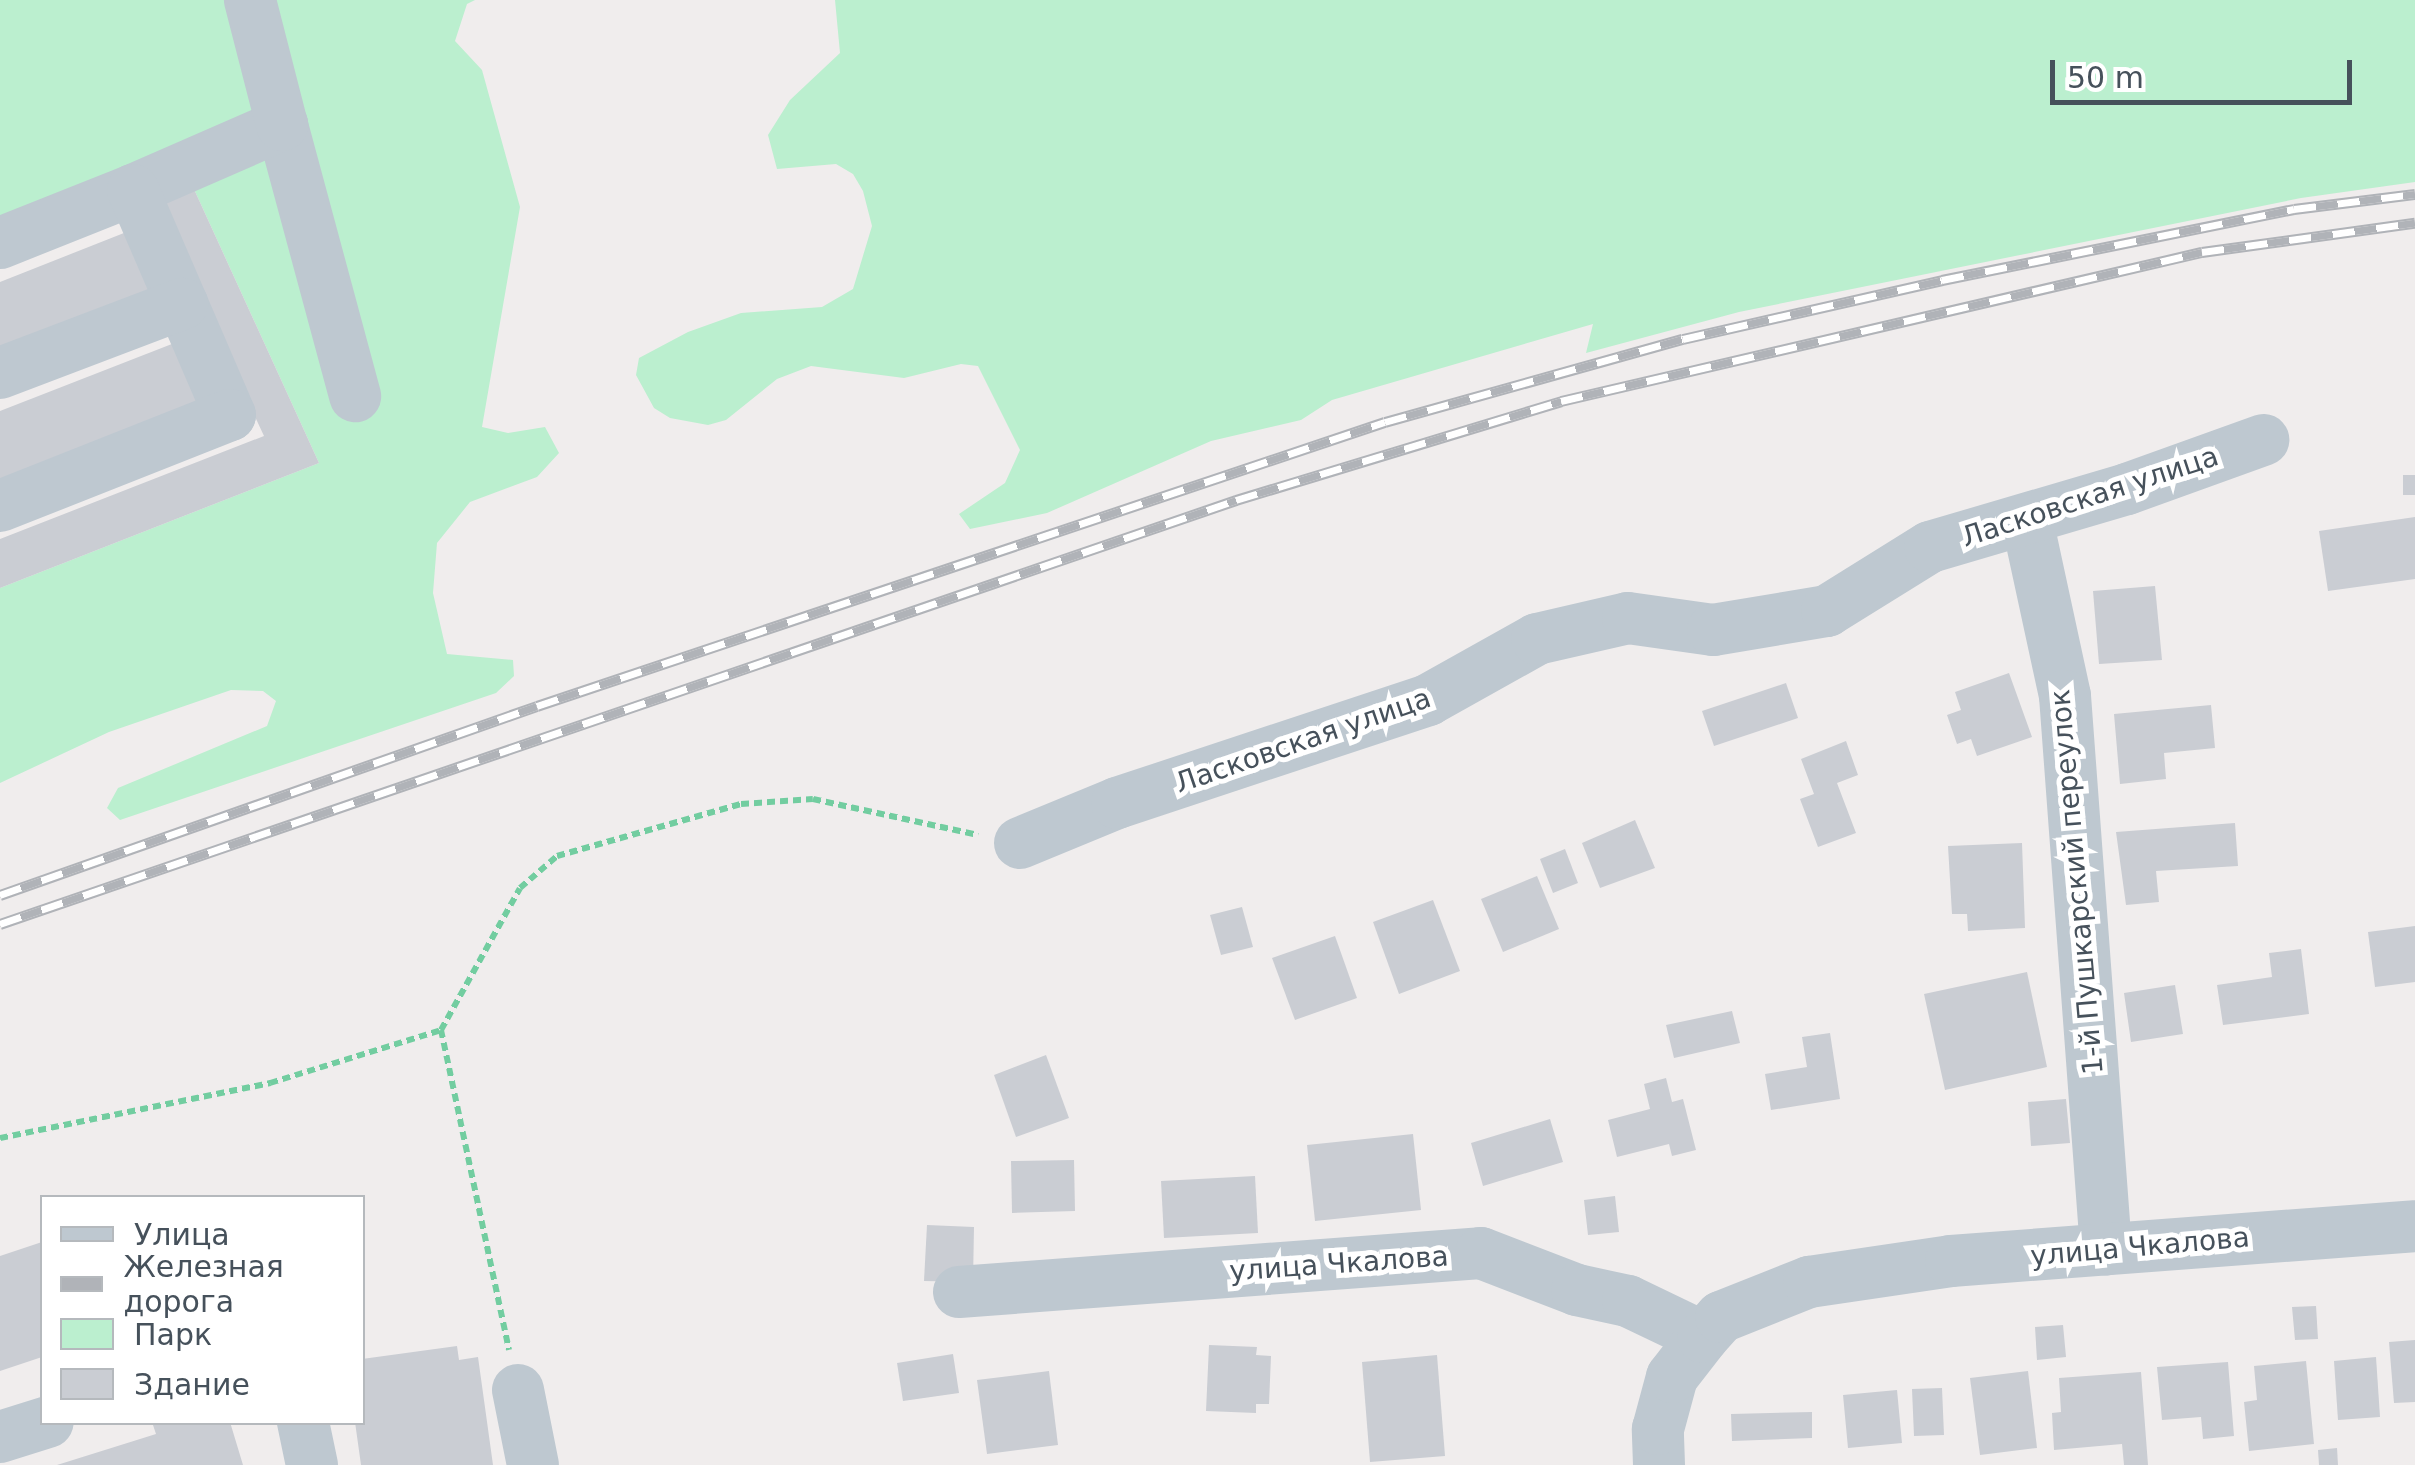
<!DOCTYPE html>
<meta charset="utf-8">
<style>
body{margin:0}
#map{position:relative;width:2415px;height:1465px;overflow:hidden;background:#f0eded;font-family:"DejaVu Sans",sans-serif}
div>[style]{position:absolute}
.green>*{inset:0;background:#bbefcf}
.building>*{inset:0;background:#cacdd3}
.path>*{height:6px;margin-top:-3px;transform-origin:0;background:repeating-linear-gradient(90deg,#72cda0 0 8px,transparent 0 13px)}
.minor>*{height:52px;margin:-26px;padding:0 26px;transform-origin:26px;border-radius:26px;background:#bec8d0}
.rail>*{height:11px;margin-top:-5.5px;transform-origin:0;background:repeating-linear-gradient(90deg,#fff 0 22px,#b0b3b8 0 44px);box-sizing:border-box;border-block:2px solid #b0b3b8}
span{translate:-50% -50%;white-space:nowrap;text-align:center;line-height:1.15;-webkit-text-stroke:10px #fff;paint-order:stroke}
.street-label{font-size:28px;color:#46515b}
.legend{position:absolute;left:40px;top:1195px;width:325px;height:230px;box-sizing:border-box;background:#fff;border:2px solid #b5b9bd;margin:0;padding:12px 18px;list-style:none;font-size:30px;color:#46515b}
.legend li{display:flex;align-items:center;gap:20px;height:50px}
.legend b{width:50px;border:2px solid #b5b9bd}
.scale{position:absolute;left:2050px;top:60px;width:302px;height:45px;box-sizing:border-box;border:5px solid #46515b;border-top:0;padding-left:12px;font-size:30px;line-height:35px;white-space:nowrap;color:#46515b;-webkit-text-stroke:8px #fff;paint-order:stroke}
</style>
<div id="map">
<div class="green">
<i style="clip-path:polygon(0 0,475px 0,467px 4px,455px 41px,482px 70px,520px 207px,482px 427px,508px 433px,545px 427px,559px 453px,537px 477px,470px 502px,437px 543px,433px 593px,447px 654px,513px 660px,514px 676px,496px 693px,120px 820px,107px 808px,118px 788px,267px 726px,276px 701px,263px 691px,231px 690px,109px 732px,0 783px,0 588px,319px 463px,188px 176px,0 247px)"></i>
<i style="clip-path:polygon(835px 0,2415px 0,2415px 182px,2301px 198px,1739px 312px,1586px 353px,1593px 324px,1332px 400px,1301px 420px,1211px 441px,1047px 513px,970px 529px,959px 514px,1005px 483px,1020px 450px,978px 366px,961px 364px,904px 378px,811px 366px,777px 379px,726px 420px,708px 425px,670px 418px,654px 408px,636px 375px,639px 358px,688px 332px,741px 313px,822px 307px,853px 289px,872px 226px,863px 191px,853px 174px,836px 164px,777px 169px,768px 135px,790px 100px,840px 53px)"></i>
</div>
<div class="building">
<i style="clip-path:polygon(188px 176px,319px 463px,0 588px,0 539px,264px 436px,150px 191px)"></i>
<i style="clip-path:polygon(129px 231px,157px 302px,0 364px,0 282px)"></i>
<i style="clip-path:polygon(177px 342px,204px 413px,0 493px,0 411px)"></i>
<i style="clip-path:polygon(2403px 475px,2415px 475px,2415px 495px,2403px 495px)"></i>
<i style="clip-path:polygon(2415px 517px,2415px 579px,2328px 591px,2319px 531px)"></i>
<i style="clip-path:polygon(2155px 586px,2162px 660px,2099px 664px,2093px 591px)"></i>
<i style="clip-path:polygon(2009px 673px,2032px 737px,1977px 756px,1971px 739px,1957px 744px,1947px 715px,1961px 710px,1955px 692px)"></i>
<i style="clip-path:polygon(1786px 683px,1798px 718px,1714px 746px,1702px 711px)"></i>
<i style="clip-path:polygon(2211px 705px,2215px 748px,2164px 753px,2166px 779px,2120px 784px,2114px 714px)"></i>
<i style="clip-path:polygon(1846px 741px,1858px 775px,1837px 783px,1856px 833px,1818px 847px,1800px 799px,1814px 794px,1801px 759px)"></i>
<i style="clip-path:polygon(1635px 820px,1655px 868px,1600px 888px,1582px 843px)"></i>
<i style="clip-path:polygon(2235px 823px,2238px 866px,2156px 871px,2159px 902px,2126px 905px,2116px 832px)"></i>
<i style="clip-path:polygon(2022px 843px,2025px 928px,1968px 931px,1967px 914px,1952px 914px,1948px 846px)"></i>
<i style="clip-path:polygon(1565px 849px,1578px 883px,1553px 893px,1540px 859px)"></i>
<i style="clip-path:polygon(1537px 876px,1559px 929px,1503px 952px,1481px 899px)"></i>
<i style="clip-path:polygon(1433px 900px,1460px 971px,1399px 994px,1373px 922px)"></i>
<i style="clip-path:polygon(1242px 907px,1253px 947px,1221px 955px,1210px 915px)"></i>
<i style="clip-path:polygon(2415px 926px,2415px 982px,2375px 987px,2368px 932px)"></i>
<i style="clip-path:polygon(1335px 936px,1357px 998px,1295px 1020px,1272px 958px)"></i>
<i style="clip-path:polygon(2301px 949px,2309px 1014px,2223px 1025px,2217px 985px,2272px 977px,2269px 953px)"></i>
<i style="clip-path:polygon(2027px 972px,2047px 1067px,1945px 1090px,1924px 994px)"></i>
<i style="clip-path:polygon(2175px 985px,2183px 1034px,2131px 1042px,2124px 993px)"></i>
<i style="clip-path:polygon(1732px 1011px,1740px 1043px,1674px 1058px,1666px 1025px)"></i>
<i style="clip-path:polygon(1830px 1033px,1840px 1099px,1771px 1110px,1765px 1074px,1807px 1067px,1802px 1037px)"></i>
<i style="clip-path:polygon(1046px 1055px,1069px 1118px,1016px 1137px,994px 1075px)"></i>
<i style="clip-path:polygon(1666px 1078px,1672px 1102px,1683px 1099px,1696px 1150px,1672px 1156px,1669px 1144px,1617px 1157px,1608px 1120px,1650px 1109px,1644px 1084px)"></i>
<i style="clip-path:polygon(2066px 1099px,2070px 1143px,2031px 1146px,2028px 1102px)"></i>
<i style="clip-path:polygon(1550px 1119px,1563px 1162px,1483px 1186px,1471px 1143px)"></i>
<i style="clip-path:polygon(1413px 1134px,1421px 1210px,1315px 1221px,1307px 1145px)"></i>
<i style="clip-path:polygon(1074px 1160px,1075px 1211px,1012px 1213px,1011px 1161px)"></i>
<i style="clip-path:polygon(1255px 1176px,1258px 1233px,1164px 1238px,1161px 1181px)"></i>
<i style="clip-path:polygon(1615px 1196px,1619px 1232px,1588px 1235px,1584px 1200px)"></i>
<i style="clip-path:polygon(927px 1225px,974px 1227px,973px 1282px,924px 1281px)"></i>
<i style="clip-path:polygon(42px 1242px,42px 1357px,0 1371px,0 1256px)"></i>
<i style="clip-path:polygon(2316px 1306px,2318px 1339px,2295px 1340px,2292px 1307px)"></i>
<i style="clip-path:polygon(2063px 1325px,2066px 1357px,2037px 1360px,2035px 1327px)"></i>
<i style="clip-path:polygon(2415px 1340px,2415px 1402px,2394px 1403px,2389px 1342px)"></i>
<i style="clip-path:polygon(1209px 1345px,1257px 1347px,1256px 1355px,1271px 1356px,1269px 1404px,1256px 1404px,1256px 1413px,1206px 1411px)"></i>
<i style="clip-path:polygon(457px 1346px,459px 1360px,478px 1357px,493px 1465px,361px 1465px,355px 1422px,362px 1422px,362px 1359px)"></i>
<i style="clip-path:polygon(953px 1354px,959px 1393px,903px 1401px,897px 1363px)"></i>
<i style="clip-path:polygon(1437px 1355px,1445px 1456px,1370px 1462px,1362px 1362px)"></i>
<i style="clip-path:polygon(2376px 1357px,2380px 1417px,2338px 1420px,2334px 1361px)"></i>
<i style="clip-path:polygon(2306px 1361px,2314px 1444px,2249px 1451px,2244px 1402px,2257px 1400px,2254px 1366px)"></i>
<i style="clip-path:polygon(2228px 1362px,2234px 1436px,2203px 1439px,2201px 1417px,2162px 1420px,2157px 1367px)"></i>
<i style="clip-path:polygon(1049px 1371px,1058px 1445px,987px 1454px,977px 1380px)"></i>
<i style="clip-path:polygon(2028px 1371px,2037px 1448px,1980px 1455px,1970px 1378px)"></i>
<i style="clip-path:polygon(2141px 1372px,2148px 1465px,2124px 1465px,2122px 1444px,2054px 1450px,2052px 1413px,2061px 1412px,2059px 1378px)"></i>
<i style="clip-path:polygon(1942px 1388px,1944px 1435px,1914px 1436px,1912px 1389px)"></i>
<i style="clip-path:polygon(1897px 1390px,1902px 1443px,1848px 1448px,1843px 1395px)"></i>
<i style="clip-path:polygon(1812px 1412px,1812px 1438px,1732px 1441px,1731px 1414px)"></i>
<i style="clip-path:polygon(152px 1422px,230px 1422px,243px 1465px,57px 1465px,156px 1434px)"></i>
<i style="clip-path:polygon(2337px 1448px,2338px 1465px,2319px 1465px,2318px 1450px)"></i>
</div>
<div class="path">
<i style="left:441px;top:1030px;width:162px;rotate:-60.9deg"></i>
<i style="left:520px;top:888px;width:49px;rotate:-40.9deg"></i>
<i style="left:557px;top:856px;width:191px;rotate:-15.8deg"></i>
<i style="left:741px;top:804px;width:72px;rotate:-4deg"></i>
<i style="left:813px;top:799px;width:169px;rotate:12.3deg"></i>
<i style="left:0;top:1138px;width:276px;rotate:-11.5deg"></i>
<i style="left:270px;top:1083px;width:179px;rotate:-17.2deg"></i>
<i style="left:441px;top:1030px;width:327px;rotate:78deg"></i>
</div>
<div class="minor">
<i style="left:282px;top:125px;width:281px;rotate:74.9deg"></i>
<i style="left:133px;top:190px;width:163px;rotate:-23.6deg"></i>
<i style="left:282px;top:125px;width:129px;rotate:-104.4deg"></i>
<i style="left:0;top:243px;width:143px;rotate:-21.7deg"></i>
<i style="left:133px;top:190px;width:245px;rotate:66.7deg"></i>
<i style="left:230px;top:415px;width:247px;rotate:158.4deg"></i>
<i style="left:0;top:373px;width:195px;rotate:-20.8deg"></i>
<i style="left:2027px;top:520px;width:180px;rotate:77.8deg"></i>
<i style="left:2065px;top:696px;width:555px;rotate:85.76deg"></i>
<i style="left:1020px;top:843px;width:105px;rotate:-22.4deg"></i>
<i style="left:1117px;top:803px;width:328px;rotate:-18.3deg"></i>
<i style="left:1428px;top:700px;width:125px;rotate:-29.2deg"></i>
<i style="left:1537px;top:639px;width:93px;rotate:-13deg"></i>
<i style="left:1628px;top:618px;width:86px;rotate:8deg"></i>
<i style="left:1713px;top:630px;width:116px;rotate:-9.5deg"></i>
<i style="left:1827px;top:611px;width:121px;rotate:-31.9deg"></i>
<i style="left:1930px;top:547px;width:205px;rotate:-16.4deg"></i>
<i style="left:2127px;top:489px;width:145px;rotate:-19.8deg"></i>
<i style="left:959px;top:1292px;width:523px;rotate:-4.27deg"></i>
<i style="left:1481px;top:1253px;width:103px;rotate:21.1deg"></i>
<i style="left:1577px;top:1290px;width:52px;rotate:12.2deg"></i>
<i style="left:1628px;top:1301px;width:83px;rotate:25.6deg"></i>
<i style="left:518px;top:1390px;width:76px;rotate:78.7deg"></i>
<i style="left:303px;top:1422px;width:44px;rotate:78.2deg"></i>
<i style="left:0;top:1437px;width:50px;rotate:-17.4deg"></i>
<i style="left:1659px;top:1465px;width:36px;rotate:-92deg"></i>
<i style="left:1658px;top:1429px;width:54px;rotate:-74.9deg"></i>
<i style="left:1672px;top:1377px;width:51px;rotate:-52.2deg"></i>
<i style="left:1703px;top:1337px;width:27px;rotate:-48deg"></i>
<i style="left:1721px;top:1317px;width:95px;rotate:-21.7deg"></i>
<i style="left:1809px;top:1282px;width:144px;rotate:-8.4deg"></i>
<i style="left:1951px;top:1261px;width:465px;rotate:-4.3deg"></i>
</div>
<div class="rail">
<i style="left:0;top:895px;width:569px;rotate:-19.39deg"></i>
<i style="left:537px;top:706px;width:894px;rotate:-18.52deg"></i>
<i style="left:1385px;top:422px;width:309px;rotate:-15.6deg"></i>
<i style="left:1683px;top:339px;width:266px;rotate:-12.8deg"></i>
<i style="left:1942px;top:280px;width:359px;rotate:-11.4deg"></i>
<i style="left:2294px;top:209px;width:122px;rotate:-7.1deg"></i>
<i style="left:0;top:924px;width:1307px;rotate:-18.93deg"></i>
<i style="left:1236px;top:500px;width:340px;rotate:-16.9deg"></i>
<i style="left:1561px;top:401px;width:658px;rotate:-13.09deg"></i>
<i style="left:2202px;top:252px;width:215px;rotate:-7.8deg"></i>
</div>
<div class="street-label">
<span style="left:2090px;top:497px;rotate:-18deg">Ласковская улица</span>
<span style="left:1303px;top:741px;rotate:-19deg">Ласковская улица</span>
<span style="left:2077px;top:882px;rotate:-95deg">1-й Пушкарский переулок</span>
<span style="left:2140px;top:1247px;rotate:-5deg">улица Чкалова</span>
<span style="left:1339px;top:1264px;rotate:-4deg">улица Чкалова</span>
</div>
<ul class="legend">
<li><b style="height:12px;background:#bec8d0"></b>Улица</li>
<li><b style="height:12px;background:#b0b3b8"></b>Железная дорога</li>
<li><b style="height:28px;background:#bbefcf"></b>Парк</li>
<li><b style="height:28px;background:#cacdd3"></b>Здание</li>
</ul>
<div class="scale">50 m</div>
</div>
